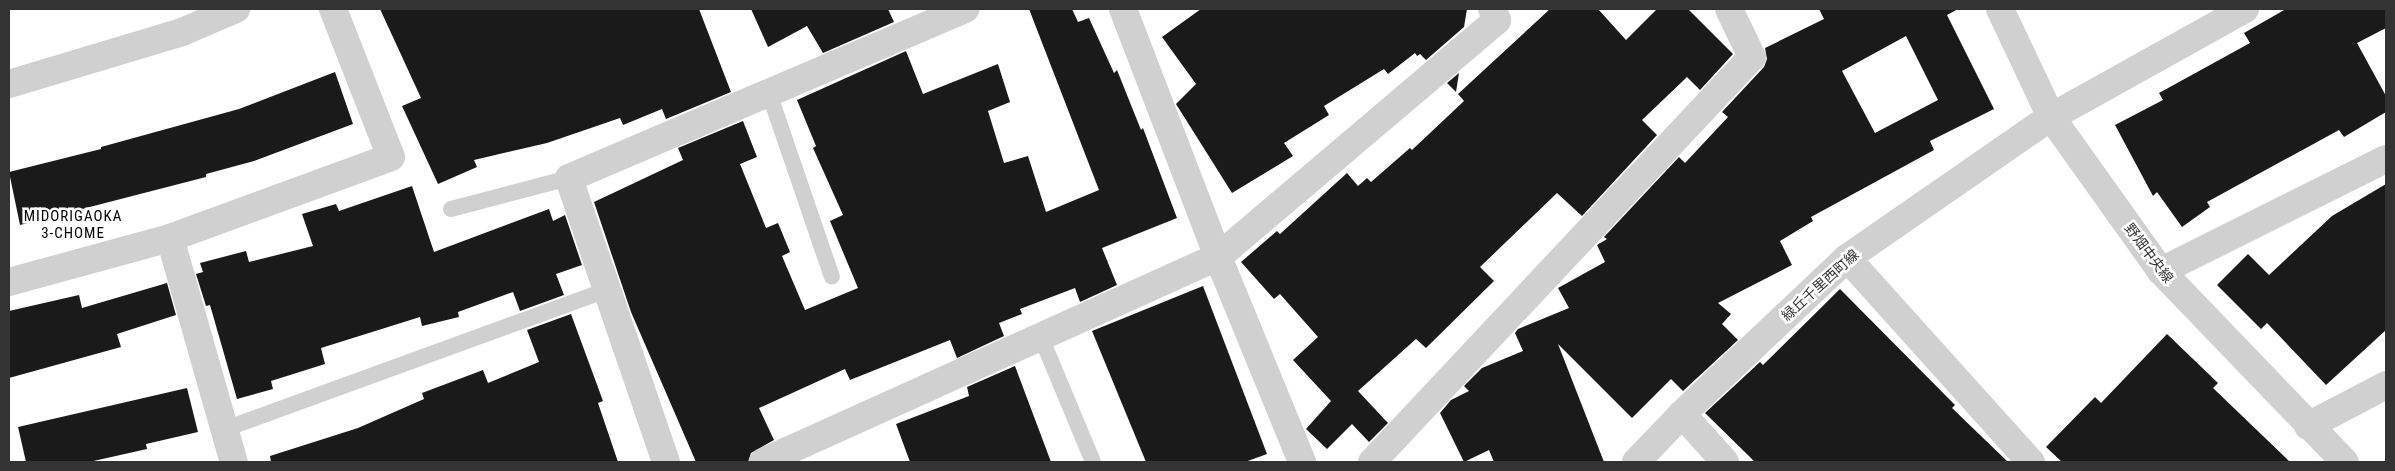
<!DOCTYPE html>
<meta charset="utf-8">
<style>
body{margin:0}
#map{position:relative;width:2395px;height:471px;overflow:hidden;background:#fff;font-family:"Roboto Condensed","Noto Sans JP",sans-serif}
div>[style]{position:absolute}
.building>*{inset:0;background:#1a1a1a}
.service>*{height:16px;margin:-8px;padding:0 8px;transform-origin:8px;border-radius:8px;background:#d0d0d0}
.minor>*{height:28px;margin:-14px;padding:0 14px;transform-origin:14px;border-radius:14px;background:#d0d0d0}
.tertiary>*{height:28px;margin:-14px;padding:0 14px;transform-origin:14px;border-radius:14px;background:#d0d0d0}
span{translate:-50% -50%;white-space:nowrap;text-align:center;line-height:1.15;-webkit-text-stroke:5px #fff;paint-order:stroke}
.street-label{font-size:14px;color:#333}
.neighbourhood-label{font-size:15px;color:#000;letter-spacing:1px}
.frame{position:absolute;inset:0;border:10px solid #333;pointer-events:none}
</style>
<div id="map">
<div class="building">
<i style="clip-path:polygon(380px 9px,699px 9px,731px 92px,666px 119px,662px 109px,623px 125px,620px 118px,547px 143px,474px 160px,477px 167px,438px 184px,402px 106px,421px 98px)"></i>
<i style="clip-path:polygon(751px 9px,888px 9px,894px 22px,823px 53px,807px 26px,768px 47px)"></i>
<i style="clip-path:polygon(1029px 9px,1072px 9px,1078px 22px,1089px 18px,1114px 73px,1117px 70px,1141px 130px,1143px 128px,1177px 218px,1102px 248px,1117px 285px,1080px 302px,1075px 288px,1020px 309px,1022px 314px,999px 323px,1004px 336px,957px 358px,950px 340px,850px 380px,845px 369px,759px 408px,774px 440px,751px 453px,748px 462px,696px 462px,631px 312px,594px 202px,683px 160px,678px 148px,743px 121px,757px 157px,740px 164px,766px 228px,778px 223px,790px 252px,782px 256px,805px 310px,858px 288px,830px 221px,843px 215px,813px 148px,816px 146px,797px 100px,906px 51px,923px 94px,998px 64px,1010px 102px,988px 111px,1004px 163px,1028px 156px,1046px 212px,1099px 190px)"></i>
<i style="clip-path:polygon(1201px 9px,1467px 9px,1464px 27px,1426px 60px,1420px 54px,1417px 56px,1415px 53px,1388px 74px,1384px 69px,1324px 106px,1329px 115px,1284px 143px,1293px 156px,1232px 193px,1176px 104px,1196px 84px,1162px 37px)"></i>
<i style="clip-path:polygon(1550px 9px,1598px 9px,1626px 40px,1657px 9px,1688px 9px,1733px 54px,1700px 90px,1687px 77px,1642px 120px,1657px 135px,1582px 216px,1557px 193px,1480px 267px,1494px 281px,1426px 348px,1416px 339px,1358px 391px,1388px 423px,1369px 442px,1352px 424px,1327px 449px,1306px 429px,1331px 401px,1293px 360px,1318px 337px,1280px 294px,1274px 299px,1241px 262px,1277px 231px,1280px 234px,1347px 173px,1358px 186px,1367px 178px,1371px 182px,1410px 148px,1412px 150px,1464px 101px,1458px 94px)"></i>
<i style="clip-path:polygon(evenodd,1819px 9px,1958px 9px,1947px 15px,1994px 109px,1930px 141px,1934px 150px,1811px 217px,1813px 221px,1780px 241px,1792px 265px,1718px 303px,1731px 314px,1722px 324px,1738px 340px,1683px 391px,1671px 379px,1632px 418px,1558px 344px,1604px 462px,1494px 462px,1489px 450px,1464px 462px,1440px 413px,1451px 400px,1469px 391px,1464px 386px,1482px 368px,1523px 351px,1515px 333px,1518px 329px,1569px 308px,1558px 288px,1605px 262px,1597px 245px,1607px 239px,1604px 237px,1679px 157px,1685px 163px,1728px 117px,1722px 112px,1764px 67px,1767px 59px,1765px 48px,1824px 19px,1819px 9px,1906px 36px,1938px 100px,1875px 133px,1842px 71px,1906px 36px)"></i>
<i style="clip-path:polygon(2286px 9px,2386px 9px,2386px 28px,2357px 43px,2386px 96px,2386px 112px,2344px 137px,2339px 130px,2207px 202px,2210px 207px,2182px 227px,2157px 192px,2153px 196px,2115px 125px,2163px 100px,2159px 93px,2250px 43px,2244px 33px)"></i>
<i style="clip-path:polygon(335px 72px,353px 124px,254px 161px,206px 174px,206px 177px,20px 225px,9px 172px,101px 149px,101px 147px,239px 109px)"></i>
<i style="clip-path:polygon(1459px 73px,1456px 92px,1447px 83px)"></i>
<i style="clip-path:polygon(2386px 184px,2386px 330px,2326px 385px,2267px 323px,2261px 329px,2217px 285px,2248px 254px,2269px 275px,2332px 216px)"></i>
<i style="clip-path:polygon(412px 186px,434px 252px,549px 209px,553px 221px,565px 215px,582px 265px,556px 274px,564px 295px,520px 311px,513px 292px,458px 312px,459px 317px,422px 326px,420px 317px,321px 348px,325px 364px,271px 381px,273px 389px,237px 399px,210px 305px,206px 306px,196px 274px,203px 272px,200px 263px,246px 251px,249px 262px,313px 246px,302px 214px,336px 204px,339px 211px)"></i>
<i style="clip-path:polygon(167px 283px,176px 315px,117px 334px,121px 347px,9px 378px,9px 311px,79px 295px,82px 308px)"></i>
<i style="clip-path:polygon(1203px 286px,1267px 454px,1245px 462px,1146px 462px,1092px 331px)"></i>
<i style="clip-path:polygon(1840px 289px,1955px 405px,1952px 408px,2008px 462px,1755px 462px,1705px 413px,1760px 362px,1763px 365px)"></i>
<i style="clip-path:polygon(571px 314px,603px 401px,598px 403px,618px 462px,271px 462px,270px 456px,358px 428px,424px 399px,422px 393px,483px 370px,488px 383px,539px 362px,527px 330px)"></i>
<i style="clip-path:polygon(2167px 334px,2218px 383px,2213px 388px,2290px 462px,2062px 462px,2046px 447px,2095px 397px,2101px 403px)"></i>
<i style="clip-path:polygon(1015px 366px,1051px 462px,910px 462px,896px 424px,969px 396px,967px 387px)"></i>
<i style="clip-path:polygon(187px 388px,198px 432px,146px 444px,147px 449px,89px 462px,26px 462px,18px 427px)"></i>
</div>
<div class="service">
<i style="left:769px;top:93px;width:194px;rotate:71.1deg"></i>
<i style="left:451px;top:209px;width:122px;rotate:-14.7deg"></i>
<i style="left:1041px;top:337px;width:135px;rotate:67.4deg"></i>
<i style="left:225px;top:429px;width:407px;rotate:-20deg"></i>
</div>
<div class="minor">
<i style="left:1123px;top:9px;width:266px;rotate:69deg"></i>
<i style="left:1218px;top:257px;width:222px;rotate:67.7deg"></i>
<i style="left:9px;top:84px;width:181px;rotate:-16.7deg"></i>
<i style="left:182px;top:32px;width:59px;rotate:-23.1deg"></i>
<i style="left:2051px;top:117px;width:222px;rotate:-29.1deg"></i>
<i style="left:170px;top:238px;width:233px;rotate:74.1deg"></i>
<i style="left:1847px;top:258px;width:275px;rotate:48deg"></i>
<i style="left:2161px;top:271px;width:251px;rotate:-26.5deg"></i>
<i style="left:9px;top:282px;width:167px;rotate:-15.3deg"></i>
<i style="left:170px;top:238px;width:235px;rotate:-20.1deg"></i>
<i style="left:391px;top:157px;width:159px;rotate:-111.4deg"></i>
<i style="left:1682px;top:414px;width:64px;rotate:48.1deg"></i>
<i style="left:2308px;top:426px;width:88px;rotate:-27.7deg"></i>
<i style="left:666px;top:462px;width:300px;rotate:-108.9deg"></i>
<i style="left:569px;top:178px;width:431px;rotate:-23.1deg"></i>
<i style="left:763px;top:462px;width:499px;rotate:-24.3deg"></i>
<i style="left:1218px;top:257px;width:366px;rotate:-40.3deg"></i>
<i style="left:1497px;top:20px;width:12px;rotate:-114deg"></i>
<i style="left:1372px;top:462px;width:555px;rotate:-46.82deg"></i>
<i style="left:1752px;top:57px;width:53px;rotate:-115.6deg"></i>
</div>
<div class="tertiary">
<i style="left:2000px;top:9px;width:119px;rotate:64.7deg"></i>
<i style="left:2051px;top:117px;width:189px;rotate:54.5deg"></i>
<i style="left:2161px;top:271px;width:265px;rotate:46.1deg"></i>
<i style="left:1636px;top:462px;width:66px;rotate:-46.2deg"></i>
<i style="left:1682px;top:414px;width:227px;rotate:-43.4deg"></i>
<i style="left:1847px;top:258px;width:248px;rotate:-34.7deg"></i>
</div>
<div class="street-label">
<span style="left:2149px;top:253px;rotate:53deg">野畑中央線</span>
<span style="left:1820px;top:285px;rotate:-42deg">緑丘千里西町線</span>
</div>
<div class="neighbourhood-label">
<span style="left:73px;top:225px">MIDORIGAOKA<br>3-CHOME</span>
</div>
<div class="frame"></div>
</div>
